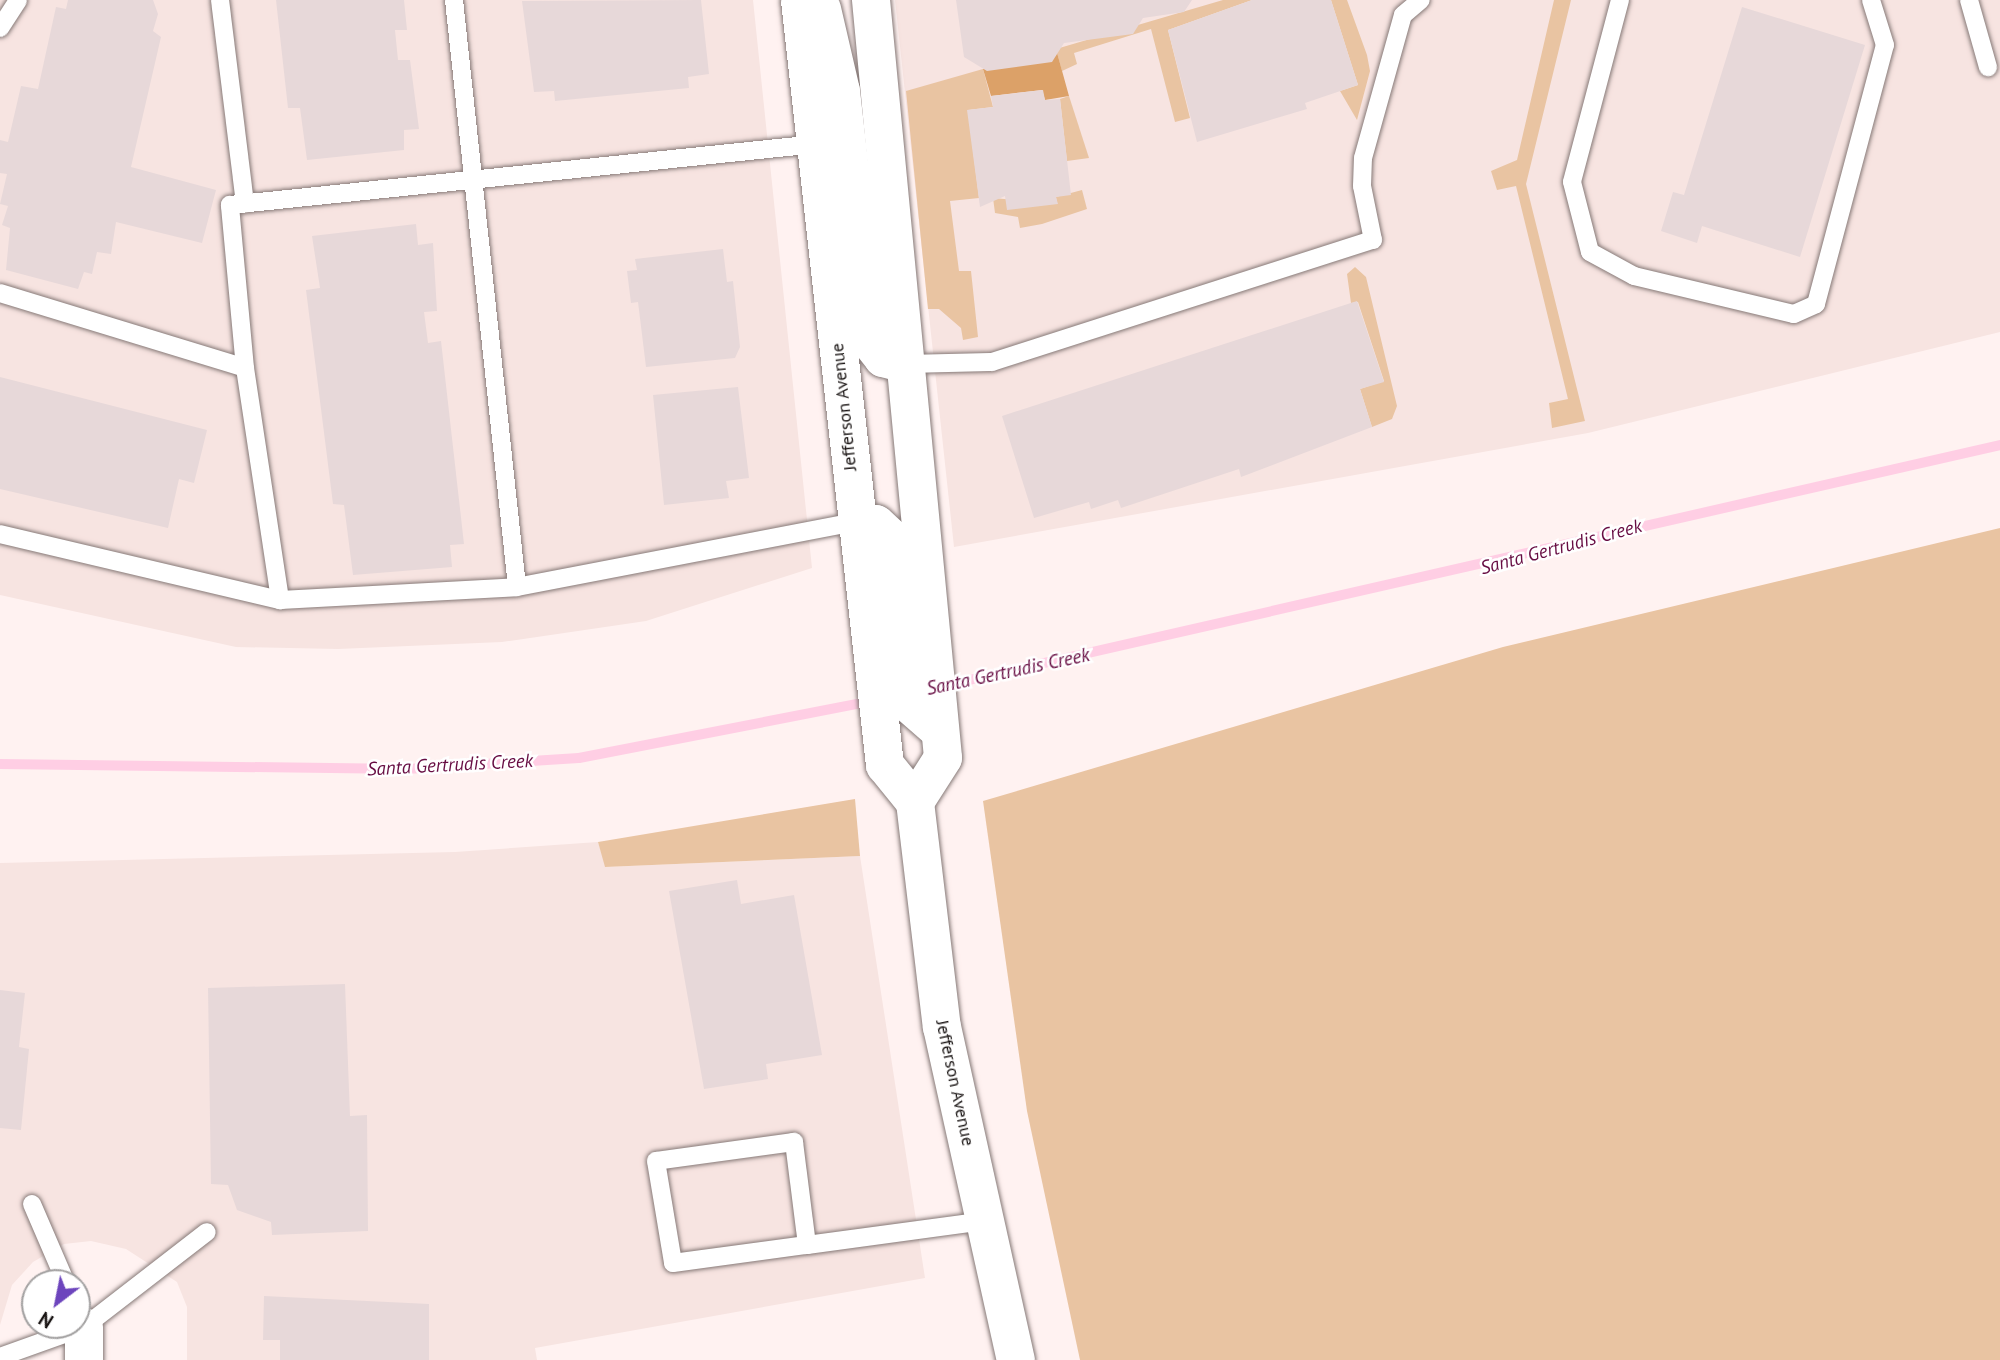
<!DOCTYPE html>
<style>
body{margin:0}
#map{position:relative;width:2000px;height:1360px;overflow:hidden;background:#fff2f1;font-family:"PT Sans",sans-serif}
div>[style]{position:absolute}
.built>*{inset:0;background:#f7e4e1}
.green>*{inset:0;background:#e9c4a2}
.forest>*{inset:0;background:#dca168}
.stream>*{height:10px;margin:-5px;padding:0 5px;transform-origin:5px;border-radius:5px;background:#ffcee4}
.building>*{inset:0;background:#e7d8d9}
.roads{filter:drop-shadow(0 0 2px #867977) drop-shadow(0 0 2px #867977)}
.lane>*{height:18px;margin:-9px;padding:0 9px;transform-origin:9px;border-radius:9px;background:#fff}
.secondary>*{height:38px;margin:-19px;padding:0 19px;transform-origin:19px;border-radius:19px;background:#fff}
.primary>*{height:38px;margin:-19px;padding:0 19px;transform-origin:19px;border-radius:19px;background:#fff}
span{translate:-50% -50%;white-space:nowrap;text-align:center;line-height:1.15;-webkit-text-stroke:5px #fff;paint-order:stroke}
.street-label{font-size:18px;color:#1a1514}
.water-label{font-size:19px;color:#670d43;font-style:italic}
.north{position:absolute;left:21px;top:1269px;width:70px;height:70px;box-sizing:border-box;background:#fff;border:2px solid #a3a1a1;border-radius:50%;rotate:212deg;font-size:19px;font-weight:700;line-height:28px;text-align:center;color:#1a1514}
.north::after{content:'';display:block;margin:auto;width:24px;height:32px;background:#6d45bd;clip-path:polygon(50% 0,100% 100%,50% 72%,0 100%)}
</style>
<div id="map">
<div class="built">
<i style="clip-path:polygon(0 0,753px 0,812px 568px,646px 621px,502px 642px,338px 649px,236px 647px,0 595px)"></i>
<i style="clip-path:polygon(895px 0,2000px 0,2000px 332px,1588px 433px,954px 547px)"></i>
<i style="clip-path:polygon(598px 842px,606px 867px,860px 856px,925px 1278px,535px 1348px,537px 1360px,187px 1360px,187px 1307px,177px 1282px,126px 1249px,91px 1241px,64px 1244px,33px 1262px,12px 1285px,0 1325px,0 863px,455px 852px)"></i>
</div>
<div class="green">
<i style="clip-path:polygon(1223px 0,1252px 0,1168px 30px,1190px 118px,1175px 122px,1151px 29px,1074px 53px,1077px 64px,1062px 71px,1056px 49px)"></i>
<i style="clip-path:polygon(1331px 0,1347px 0,1367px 55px,1370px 71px,1357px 120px,1340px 91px,1358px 85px)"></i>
<i style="clip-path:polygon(1554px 0,1571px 0,1526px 184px,1585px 421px,1552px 428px,1549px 403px,1568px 399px,1516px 186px,1497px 190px,1491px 171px,1517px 160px)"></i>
<i style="clip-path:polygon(983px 69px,993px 107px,968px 110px,979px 198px,950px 201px,959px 271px,971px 271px,978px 337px,963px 340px,961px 328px,939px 309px,928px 309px,906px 91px)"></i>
<i style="clip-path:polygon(1069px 96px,1089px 158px,1067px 161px,1060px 99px)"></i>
<i style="clip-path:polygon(1082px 190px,1087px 209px,1042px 224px,1020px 228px,1018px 217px,995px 213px,993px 198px,1057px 204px,1056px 197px)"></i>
<i style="clip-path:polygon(1355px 267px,1366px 277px,1397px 406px,1392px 419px,1372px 427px,1360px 389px,1384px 381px,1358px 302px,1351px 303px,1347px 274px)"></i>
<i style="clip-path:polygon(2000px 528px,2000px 1360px,1080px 1360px,1027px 1111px,983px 801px,1503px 647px)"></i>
<i style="clip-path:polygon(855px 799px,860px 856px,605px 867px,598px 842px)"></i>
</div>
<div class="forest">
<i style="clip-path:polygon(1056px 49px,1069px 96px,1045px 100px,1042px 90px,991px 96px,983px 69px)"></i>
</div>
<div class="stream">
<i style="left:943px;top:686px;width:1084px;rotate:-12.84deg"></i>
<i style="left:0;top:764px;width:407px;rotate:0.7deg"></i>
<i style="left:407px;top:769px;width:172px;rotate:-3.7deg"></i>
<i style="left:579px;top:758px;width:299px;rotate:-11deg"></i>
</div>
<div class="building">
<i style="clip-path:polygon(68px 0,153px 0,158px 14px,153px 31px,161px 37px,131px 167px,216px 190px,202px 243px,116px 222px,111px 254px,97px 252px,92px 274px,84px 272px,78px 289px,6px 270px,10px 228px,2px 225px,8px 206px,0 204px,7px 174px,0 173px,0 140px,8px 142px,21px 86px,38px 89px,56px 7px,66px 9px)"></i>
<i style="clip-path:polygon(276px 0,404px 0,407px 30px,395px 30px,398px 60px,410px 60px,419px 129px,404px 130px,404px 150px,307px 160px,300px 108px,288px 108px)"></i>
<i style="clip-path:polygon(701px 0,709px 74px,688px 77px,689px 88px,555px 101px,554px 91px,534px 92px,522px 1px)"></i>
<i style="clip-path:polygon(956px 0,1192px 0,1184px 12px,1143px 18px,1133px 34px,1064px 43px,1052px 62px,987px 71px,964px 57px)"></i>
<i style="clip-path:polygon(1252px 0,1331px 0,1358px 85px,1305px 103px,1307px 109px,1197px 142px,1168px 30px)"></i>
<i style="clip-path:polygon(1742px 7px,1865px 45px,1800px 257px,1702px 226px,1697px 243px,1661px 231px,1673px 192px,1684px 195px)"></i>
<i style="clip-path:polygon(1043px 90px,1045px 100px,1060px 99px,1071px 195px,1056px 197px,1058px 204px,1007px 210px,1005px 196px,980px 207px,967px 110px,993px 107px,991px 96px)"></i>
<i style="clip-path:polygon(416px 224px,418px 245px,433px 243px,437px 311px,424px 312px,428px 343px,441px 341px,464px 544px,450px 545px,452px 567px,353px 575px,344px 505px,333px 504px,306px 290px,320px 288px,312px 236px)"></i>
<i style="clip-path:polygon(723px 249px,727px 282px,733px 281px,740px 347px,735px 358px,646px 367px,638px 302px,631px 303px,627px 271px,637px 270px,635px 259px)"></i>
<i style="clip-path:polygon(1357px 301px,1384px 382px,1360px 389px,1372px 427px,1241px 477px,1239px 469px,1121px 508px,1118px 500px,1091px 509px,1089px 502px,1034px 518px,1002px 416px)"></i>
<i style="clip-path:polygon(0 377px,207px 430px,194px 483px,179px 479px,168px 528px,0 489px)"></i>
<i style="clip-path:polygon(738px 387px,749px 478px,726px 481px,729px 498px,664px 505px,653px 395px)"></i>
<i style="clip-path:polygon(737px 880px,741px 904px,794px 895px,822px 1055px,766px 1064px,768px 1079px,704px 1089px,669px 891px)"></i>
<i style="clip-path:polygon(345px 984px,350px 1116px,367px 1115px,368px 1231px,272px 1235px,271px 1222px,237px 1210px,228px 1185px,211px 1184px,208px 988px)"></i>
<i style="clip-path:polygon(0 990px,25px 993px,19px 1047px,29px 1049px,21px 1130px,0 1128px)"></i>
<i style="clip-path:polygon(264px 1296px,429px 1304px,429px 1360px,280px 1360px,280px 1340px,263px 1340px)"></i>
</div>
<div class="roads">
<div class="lane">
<i style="left:220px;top:0;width:205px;rotate:83deg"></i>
<i style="left:454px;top:0;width:590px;rotate:83.87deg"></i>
<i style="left:1620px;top:0;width:188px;rotate:104.8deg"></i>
<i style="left:1572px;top:182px;width:72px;rotate:75.6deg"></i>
<i style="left:1590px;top:252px;width:50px;rotate:28.6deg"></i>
<i style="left:1634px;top:276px;width:164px;rotate:13.4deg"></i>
<i style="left:1794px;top:314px;width:24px;rotate:-24deg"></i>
<i style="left:1816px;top:304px;width:268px;rotate:-75.1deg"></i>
<i style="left:1885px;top:45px;width:47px;rotate:-107.3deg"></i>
<i style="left:1969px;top:0;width:70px;rotate:74.2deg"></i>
<i style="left:0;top:28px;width:33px;rotate:-57deg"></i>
<i style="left:0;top:293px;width:256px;rotate:17deg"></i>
<i style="left:245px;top:368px;width:164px;rotate:-95.3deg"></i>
<i style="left:230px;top:205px;width:589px;rotate:-5.94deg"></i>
<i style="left:905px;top:364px;width:87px;rotate:-1.3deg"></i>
<i style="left:992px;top:362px;width:400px;rotate:-17.8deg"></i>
<i style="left:1373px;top:240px;width:55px;rotate:-101.5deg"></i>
<i style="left:1362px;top:186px;width:28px;rotate:-88deg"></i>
<i style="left:1363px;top:158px;width:148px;rotate:-74.4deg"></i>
<i style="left:1403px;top:15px;width:23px;rotate:-40deg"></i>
<i style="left:245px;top:368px;width:235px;rotate:81.4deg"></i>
<i style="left:0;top:534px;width:288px;rotate:13.3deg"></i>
<i style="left:280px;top:600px;width:237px;rotate:-3.1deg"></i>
<i style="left:517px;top:587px;width:345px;rotate:-10.9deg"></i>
<i style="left:32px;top:1204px;width:86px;rotate:66.7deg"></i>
<i style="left:807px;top:1245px;width:104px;rotate:-97.2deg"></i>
<i style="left:794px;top:1142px;width:139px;rotate:172.2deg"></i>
<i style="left:656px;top:1161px;width:103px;rotate:80.5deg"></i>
<i style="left:673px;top:1263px;width:135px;rotate:-7.7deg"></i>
<i style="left:807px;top:1245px;width:180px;rotate:-7.7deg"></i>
<i style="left:0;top:1357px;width:89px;rotate:-19.7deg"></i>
<i style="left:84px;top:1327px;width:155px;rotate:-37.7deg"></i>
</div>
<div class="secondary">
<i style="left:84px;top:1327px;width:33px;rotate:90deg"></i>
</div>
<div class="primary">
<i style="left:800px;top:0;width:770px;rotate:83.66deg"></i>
<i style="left:885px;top:765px;width:48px;rotate:51deg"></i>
<i style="left:915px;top:802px;width:227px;rotate:83.2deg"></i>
<i style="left:942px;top:1027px;width:341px;rotate:77.5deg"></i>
<i style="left:871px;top:0;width:761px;rotate:84.57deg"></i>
<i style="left:943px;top:758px;width:52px;rotate:122.5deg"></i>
<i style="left:822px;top:9px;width:84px;rotate:77deg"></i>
<i style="left:841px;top:91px;width:251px;rotate:83.6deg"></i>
<i style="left:869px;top:340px;width:23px;rotate:52deg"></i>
<i style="left:883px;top:358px;width:23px;rotate:15deg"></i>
<i style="left:856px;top:522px;width:20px;rotate:6deg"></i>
<i style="left:876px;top:524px;width:19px;rotate:43deg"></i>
<i style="left:890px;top:537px;width:168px;rotate:83.5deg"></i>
<i style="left:909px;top:704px;width:41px;rotate:41.1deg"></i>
</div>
</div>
<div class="street-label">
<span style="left:844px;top:407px;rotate:-96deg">Jefferson Avenue</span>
<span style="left:955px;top:1083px;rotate:78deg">Jefferson Avenue</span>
</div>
<div class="water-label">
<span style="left:1561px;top:547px;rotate:-15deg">Santa Gertrudis Creek</span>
<span style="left:1008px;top:672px;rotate:-12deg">Santa Gertrudis Creek</span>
<span style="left:450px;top:765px;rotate:-3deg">Santa Gertrudis Creek</span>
</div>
<div class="north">N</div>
</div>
